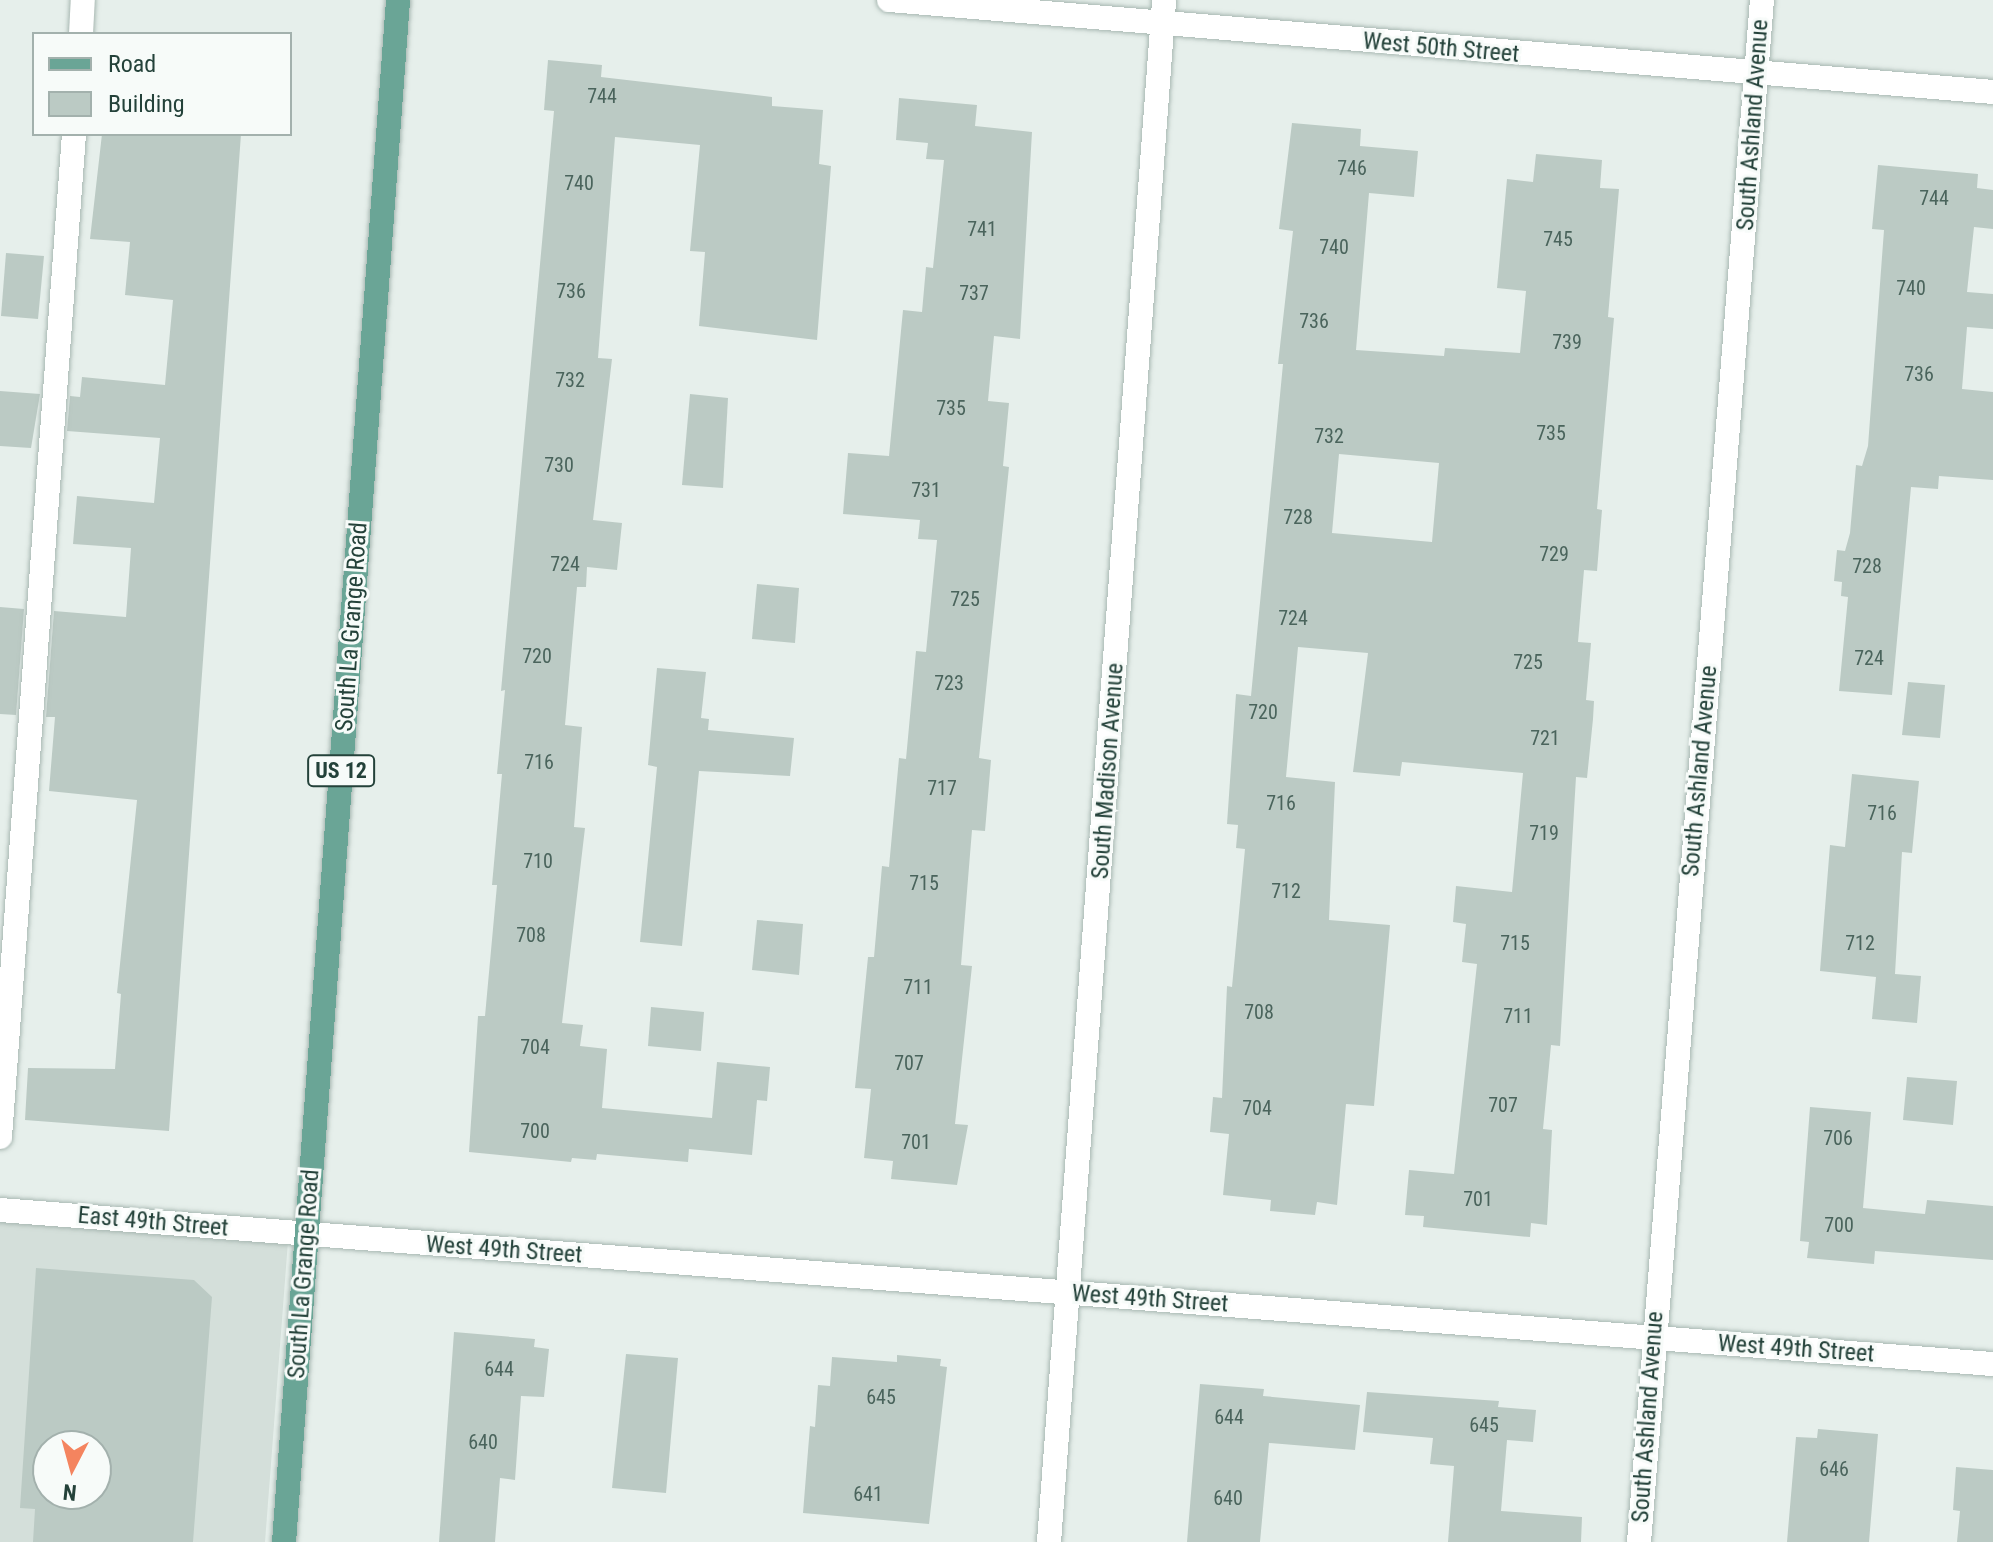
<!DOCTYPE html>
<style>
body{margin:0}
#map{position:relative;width:1993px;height:1542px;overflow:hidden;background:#e6efeb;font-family:"Roboto Condensed",sans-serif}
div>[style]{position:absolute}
.built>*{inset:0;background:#d4dfda}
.building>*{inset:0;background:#bbcac4}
.roads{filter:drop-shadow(0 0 2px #a8b8b2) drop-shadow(0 0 2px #a8b8b2)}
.lane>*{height:24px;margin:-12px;padding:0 12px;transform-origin:12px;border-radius:12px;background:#fff}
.street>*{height:24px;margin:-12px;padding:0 12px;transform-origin:12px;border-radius:12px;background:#fff}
.primary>*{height:24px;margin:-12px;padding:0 12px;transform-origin:12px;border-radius:12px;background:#6aa596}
span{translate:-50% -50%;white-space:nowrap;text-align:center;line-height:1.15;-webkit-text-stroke:6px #f7fbf9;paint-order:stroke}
.number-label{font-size:20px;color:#4a645c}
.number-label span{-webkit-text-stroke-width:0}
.shield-label span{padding:2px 6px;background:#f7fbf9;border:2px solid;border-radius:6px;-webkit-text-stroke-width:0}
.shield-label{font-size:22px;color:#24423a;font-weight:700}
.street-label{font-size:24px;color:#24423a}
.legend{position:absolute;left:32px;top:32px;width:260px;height:104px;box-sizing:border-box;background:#f7fbf9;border:2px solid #a3b1ad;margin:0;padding:10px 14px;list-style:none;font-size:24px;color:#24423a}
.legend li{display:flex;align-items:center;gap:16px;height:40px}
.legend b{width:40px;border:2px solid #a3b1ad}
.north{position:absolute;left:32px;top:1430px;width:80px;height:80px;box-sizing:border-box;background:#f7fbf9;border:2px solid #a3b1ad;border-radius:50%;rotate:186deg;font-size:22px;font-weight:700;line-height:32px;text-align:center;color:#24423a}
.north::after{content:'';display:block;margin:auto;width:28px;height:36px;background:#f4845f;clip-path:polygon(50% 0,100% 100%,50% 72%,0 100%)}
</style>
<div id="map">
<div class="built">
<i style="clip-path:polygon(evenodd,0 1217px,288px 1241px,265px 1542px,0 1542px,0 1217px,48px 1446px,96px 1446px,96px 1494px,48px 1494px,48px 1446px)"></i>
</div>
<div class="building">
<i style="clip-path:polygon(548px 60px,602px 65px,601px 77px,772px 97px,772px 106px,823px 110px,819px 164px,831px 166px,817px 340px,699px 326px,705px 252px,690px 251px,700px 145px,615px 137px,598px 358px,612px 359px,593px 520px,622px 523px,617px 570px,587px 567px,586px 587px,577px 587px,565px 725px,582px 727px,574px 827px,585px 828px,562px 1023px,583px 1025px,580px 1046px,607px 1049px,602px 1108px,712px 1118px,717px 1062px,770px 1067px,767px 1101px,757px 1100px,752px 1155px,689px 1149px,688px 1162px,597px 1154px,596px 1160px,572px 1158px,571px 1162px,469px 1152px,478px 1016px,485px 1016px,497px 885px,492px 885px,502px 774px,497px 774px,505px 690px,501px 691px,554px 111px,544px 110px)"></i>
<i style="clip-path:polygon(899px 98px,977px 105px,975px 126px,1032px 132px,1020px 339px,994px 336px,988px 401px,1009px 403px,1003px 466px,1009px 467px,979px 758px,991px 760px,985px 831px,972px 830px,961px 965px,972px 966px,955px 1124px,968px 1125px,957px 1185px,891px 1179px,893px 1161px,864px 1158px,871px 1089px,855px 1088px,868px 957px,874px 957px,882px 866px,889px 867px,899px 758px,906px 759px,916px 651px,926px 652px,937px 540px,918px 539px,920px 520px,843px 514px,848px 453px,889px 456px,903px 310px,922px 312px,926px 267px,933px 268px,944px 160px,926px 159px,928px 143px,896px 140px)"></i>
<i style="clip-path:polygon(evenodd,1292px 123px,1361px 129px,1360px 146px,1418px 151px,1414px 197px,1369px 193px,1356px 350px,1444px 356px,1445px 348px,1520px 353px,1526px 291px,1497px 288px,1507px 179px,1533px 182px,1536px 154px,1602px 160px,1600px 188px,1619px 189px,1608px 317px,1614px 318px,1597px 509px,1602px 510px,1597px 571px,1584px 570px,1578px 642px,1591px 643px,1586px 700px,1594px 701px,1593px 719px,1587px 778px,1576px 777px,1560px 1046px,1551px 1045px,1543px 1129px,1552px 1130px,1547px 1225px,1531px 1223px,1530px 1237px,1423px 1227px,1424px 1216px,1405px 1215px,1409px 1170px,1454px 1174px,1477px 964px,1462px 962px,1466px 924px,1453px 922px,1456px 886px,1512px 892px,1523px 773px,1402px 762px,1400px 776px,1353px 772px,1368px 653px,1298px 647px,1286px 777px,1335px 782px,1329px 920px,1390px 925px,1374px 1106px,1346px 1104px,1337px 1205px,1317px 1202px,1315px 1215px,1270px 1211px,1271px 1200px,1223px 1195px,1229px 1134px,1210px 1132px,1213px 1097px,1222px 1098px,1227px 986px,1232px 987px,1245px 849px,1236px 848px,1238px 825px,1227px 824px,1236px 694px,1251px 696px,1283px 364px,1278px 364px,1293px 231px,1279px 229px,1292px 123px,1339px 454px,1439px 463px,1432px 542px,1332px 533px,1339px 454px)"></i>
<i style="clip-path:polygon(102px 134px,241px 134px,169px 1131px,25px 1120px,28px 1068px,115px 1069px,121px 994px,117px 993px,137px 800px,49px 791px,55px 717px,46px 717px,54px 611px,126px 617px,131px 548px,73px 544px,77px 496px,154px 503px,160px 438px,67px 431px,70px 396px,80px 397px,82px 377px,165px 385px,173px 300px,125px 295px,130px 242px,90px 239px)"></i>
<i style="clip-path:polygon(1878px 165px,1978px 174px,1977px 188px,1993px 190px,1993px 229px,1974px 227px,1967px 292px,1993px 294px,1993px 329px,1967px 327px,1962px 389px,1993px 392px,1993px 480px,1939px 476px,1938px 489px,1911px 487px,1892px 695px,1839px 691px,1848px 597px,1841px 596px,1842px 582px,1834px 581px,1837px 550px,1845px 551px,1850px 533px,1856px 465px,1862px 466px,1868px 446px,1884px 230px,1872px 229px)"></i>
<i style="clip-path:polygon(6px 253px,44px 256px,38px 319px,1px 316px)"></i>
<i style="clip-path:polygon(0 391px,40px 394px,31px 448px,0 446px)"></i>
<i style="clip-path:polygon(690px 394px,728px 398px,723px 488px,682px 485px)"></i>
<i style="clip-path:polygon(757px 584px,799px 588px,795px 643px,752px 639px)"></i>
<i style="clip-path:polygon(0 607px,24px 609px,16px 715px,0 714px)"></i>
<i style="clip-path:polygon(657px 668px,706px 672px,701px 718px,709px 719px,708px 730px,794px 738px,790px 776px,699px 771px,682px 946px,640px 942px,657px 767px,648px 765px)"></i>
<i style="clip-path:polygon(1908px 682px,1945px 685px,1940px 738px,1902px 735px)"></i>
<i style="clip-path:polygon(1852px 774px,1919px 781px,1912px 853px,1902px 852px,1895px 974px,1921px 976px,1917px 1023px,1872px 1019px,1876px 977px,1820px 971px,1830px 845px,1845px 847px)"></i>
<i style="clip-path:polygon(757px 920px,803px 924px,799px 975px,752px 970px)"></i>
<i style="clip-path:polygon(651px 1007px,704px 1012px,701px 1051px,648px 1046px)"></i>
<i style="clip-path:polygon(1907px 1077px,1957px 1081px,1953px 1125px,1903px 1120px)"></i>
<i style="clip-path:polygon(1810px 1107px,1871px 1112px,1863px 1208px,1925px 1214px,1927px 1200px,1993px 1206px,1993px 1260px,1875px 1251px,1874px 1264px,1807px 1258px,1809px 1242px,1800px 1241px)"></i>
<i style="clip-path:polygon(evenodd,36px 1268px,194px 1280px,212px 1297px,193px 1542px,33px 1542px,35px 1509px,20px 1508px,36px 1268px,48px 1446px,96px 1446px,96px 1494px,48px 1494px,48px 1446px)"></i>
<i style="clip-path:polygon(454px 1332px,535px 1339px,534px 1347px,549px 1349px,544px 1397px,521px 1396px,515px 1480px,500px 1478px,495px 1542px,439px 1542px)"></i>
<i style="clip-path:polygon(626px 1354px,678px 1358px,666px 1493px,612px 1488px)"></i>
<i style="clip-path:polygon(897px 1355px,941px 1359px,940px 1366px,947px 1367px,929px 1524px,803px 1513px,810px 1426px,815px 1427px,818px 1385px,830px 1386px,832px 1357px,897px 1362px)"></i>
<i style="clip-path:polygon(1200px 1384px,1264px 1389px,1263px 1396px,1360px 1405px,1355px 1450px,1269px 1443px,1260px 1542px,1187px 1542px)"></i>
<i style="clip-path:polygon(1367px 1392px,1499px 1401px,1498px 1407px,1536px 1410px,1533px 1442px,1507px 1440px,1501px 1511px,1582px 1517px,1581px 1542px,1448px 1542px,1454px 1466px,1430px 1464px,1433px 1438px,1363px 1432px)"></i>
<i style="clip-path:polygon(1818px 1429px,1878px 1434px,1869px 1542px,1787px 1542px,1796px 1437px,1817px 1438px)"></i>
<i style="clip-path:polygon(1956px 1467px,1993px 1470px,1993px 1542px,1957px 1542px,1960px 1511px,1953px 1510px)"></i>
</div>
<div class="roads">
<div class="lane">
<i style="left:81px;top:34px;width:34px;rotate:-87deg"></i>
<i style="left:0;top:1137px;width:1006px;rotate:-85.78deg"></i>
</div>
<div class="street">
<i style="left:889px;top:0;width:1108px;rotate:4.76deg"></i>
<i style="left:0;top:1210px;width:1999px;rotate:4.42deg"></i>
<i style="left:1049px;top:1542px;width:1546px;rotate:-85.73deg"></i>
<i style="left:1639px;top:1542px;width:1547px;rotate:-85.44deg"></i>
</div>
<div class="primary">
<i style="left:284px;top:1542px;width:1546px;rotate:-85.77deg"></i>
</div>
</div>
<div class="number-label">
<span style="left:602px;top:96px">744</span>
<span style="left:1352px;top:168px">746</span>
<span style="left:579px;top:183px">740</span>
<span style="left:1934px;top:198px">744</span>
<span style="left:982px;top:229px">741</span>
<span style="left:1558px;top:239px">745</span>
<span style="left:1334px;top:247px">740</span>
<span style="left:1911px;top:288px">740</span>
<span style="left:571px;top:291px">736</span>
<span style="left:974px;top:293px">737</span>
<span style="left:1314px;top:321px">736</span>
<span style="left:1567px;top:342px">739</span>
<span style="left:1919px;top:374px">736</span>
<span style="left:570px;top:380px">732</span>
<span style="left:951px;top:408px">735</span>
<span style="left:1551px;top:433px">735</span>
<span style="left:1329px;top:436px">732</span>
<span style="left:559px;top:465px">730</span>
<span style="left:926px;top:490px">731</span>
<span style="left:1298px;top:517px">728</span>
<span style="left:1554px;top:554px">729</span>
<span style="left:565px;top:564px">724</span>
<span style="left:1867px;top:566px">728</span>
<span style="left:965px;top:599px">725</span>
<span style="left:1293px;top:618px">724</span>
<span style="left:537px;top:656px">720</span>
<span style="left:1869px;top:658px">724</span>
<span style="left:1528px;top:662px">725</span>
<span style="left:949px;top:683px">723</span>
<span style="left:1263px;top:712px">720</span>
<span style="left:1545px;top:738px">721</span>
<span style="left:539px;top:762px">716</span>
<span style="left:942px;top:788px">717</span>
<span style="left:1281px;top:803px">716</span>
<span style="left:1882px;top:813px">716</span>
<span style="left:1544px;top:833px">719</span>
<span style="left:538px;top:861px">710</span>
<span style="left:924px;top:883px">715</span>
<span style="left:1286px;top:891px">712</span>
<span style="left:531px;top:935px">708</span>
<span style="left:1515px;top:943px">715</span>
<span style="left:1860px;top:943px">712</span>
<span style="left:918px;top:987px">711</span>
<span style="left:1259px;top:1012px">708</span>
<span style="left:1518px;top:1016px">711</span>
<span style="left:535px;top:1047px">704</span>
<span style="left:909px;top:1063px">707</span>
<span style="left:1503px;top:1105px">707</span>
<span style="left:1257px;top:1108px">704</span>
<span style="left:535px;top:1131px">700</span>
<span style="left:1838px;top:1138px">706</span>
<span style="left:916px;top:1142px">701</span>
<span style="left:1478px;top:1199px">701</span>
<span style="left:1839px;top:1225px">700</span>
<span style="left:499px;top:1369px">644</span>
<span style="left:881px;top:1397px">645</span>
<span style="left:1229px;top:1417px">644</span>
<span style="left:1484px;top:1425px">645</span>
<span style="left:483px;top:1442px">640</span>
<span style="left:1834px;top:1469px">646</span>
<span style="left:868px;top:1494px">641</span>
<span style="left:1228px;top:1498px">640</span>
</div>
<div class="shield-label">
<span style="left:341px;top:771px">US 12</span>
</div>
<div class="street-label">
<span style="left:1441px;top:48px;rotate:5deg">West 50th Street</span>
<span style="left:1753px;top:125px;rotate:-86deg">South Ashland Avenue</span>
<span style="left:352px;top:627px;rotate:-86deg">South La Grange Road</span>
<span style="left:1108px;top:771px;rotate:-86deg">South Madison Avenue</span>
<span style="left:1700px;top:771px;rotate:-85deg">South Ashland Avenue</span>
<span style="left:153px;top:1222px;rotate:5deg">East 49th Street</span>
<span style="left:504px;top:1250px;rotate:4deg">West 49th Street</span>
<span style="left:304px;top:1274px;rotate:-86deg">South La Grange Road</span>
<span style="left:1150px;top:1299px;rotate:4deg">West 49th Street</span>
<span style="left:1796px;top:1349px;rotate:4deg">West 49th Street</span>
<span style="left:1648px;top:1417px;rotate:-86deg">South Ashland Avenue</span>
</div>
<ul class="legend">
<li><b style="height:10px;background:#6aa596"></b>Road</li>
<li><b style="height:22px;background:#bbcac4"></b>Building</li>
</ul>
<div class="north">N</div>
</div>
